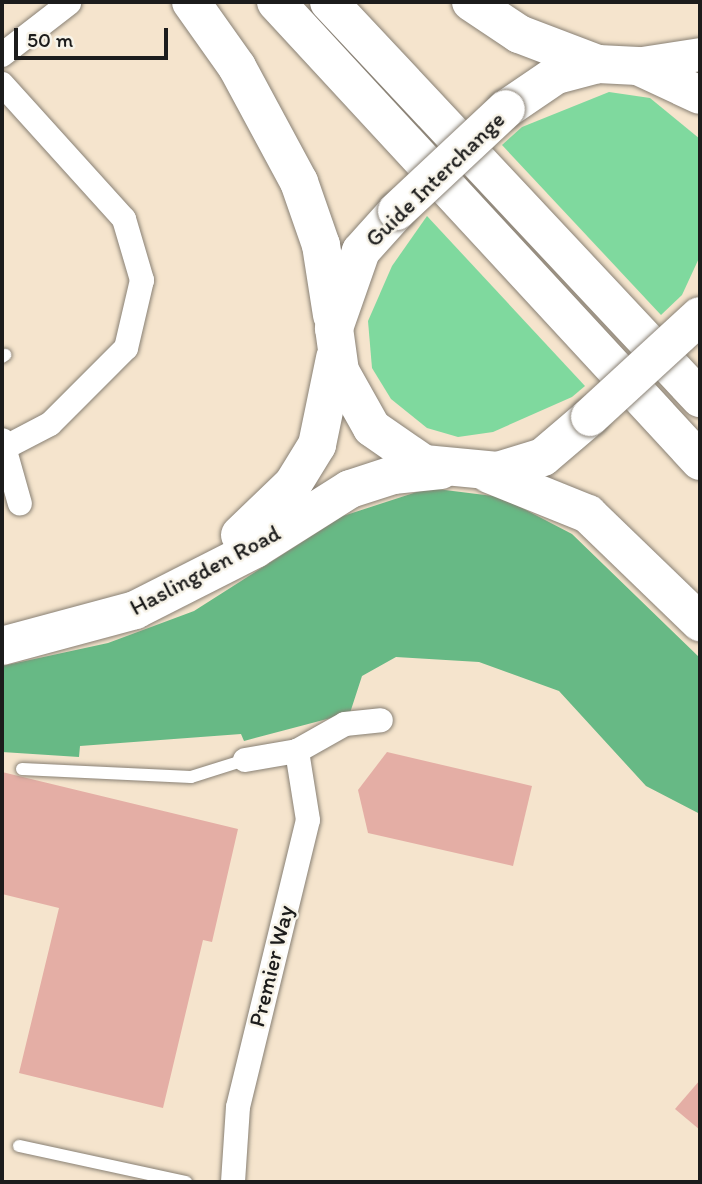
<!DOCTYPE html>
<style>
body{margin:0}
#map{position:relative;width:702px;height:1184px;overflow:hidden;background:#f5e4cd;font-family:Itim,sans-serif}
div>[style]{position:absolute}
.green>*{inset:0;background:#7fd99e}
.forest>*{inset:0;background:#67b985}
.building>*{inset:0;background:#e4aea5}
.roads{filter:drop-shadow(0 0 2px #888074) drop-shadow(0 0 2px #888074)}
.lane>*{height:12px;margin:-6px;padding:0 6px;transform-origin:6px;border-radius:6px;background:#fff}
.street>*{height:24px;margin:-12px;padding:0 12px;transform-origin:12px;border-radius:12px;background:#fff}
.secondary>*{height:33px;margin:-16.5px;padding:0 16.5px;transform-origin:16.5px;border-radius:16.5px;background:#fff}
.highway>*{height:38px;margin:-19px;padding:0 19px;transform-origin:19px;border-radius:19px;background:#fff}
.bridges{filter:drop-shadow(0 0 2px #888074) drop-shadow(0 0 2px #888074)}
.highway-bridge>*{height:38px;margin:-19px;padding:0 19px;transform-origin:19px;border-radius:19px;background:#fff}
span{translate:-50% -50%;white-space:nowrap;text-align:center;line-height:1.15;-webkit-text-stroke:5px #f7f3e8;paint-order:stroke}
.street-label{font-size:23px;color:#1c1c1c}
.frame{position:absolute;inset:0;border:4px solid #1c1c1c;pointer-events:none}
.scale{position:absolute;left:14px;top:28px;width:154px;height:32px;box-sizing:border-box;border:4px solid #1c1c1c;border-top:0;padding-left:9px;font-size:21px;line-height:24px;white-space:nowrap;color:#1c1c1c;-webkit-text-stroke:5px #f7f3e8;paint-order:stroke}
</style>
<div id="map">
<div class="green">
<i style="clip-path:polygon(609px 92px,650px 98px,700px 139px,700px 256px,682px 295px,661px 315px,502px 145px,522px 127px)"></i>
<i style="clip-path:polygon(427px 216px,585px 386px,572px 397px,493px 432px,458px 437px,427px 428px,391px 399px,372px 368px,368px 321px,392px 266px)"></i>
</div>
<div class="forest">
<i style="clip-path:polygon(429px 488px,501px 497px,572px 534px,700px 658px,700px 814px,646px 786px,559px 691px,479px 662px,396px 657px,362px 676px,350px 713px,244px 741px,241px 734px,80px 746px,79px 757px,2px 752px,2px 666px,108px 643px,194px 611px,343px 516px)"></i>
</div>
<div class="building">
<i style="clip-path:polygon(387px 752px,532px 786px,513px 866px,368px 833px,358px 790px)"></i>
<i style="clip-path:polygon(2px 772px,238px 829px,212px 942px,203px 940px,163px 1108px,19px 1073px,59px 908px,2px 894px)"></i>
<i style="clip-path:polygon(700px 1080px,700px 1130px,675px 1109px)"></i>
</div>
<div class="roads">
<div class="lane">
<i style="left:2px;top:357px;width:4px;rotate:-34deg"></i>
<i style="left:22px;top:769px;width:169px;rotate:2.7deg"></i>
<i style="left:191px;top:777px;width:57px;rotate:-17.5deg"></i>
<i style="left:19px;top:1146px;width:171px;rotate:12.2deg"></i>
</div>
<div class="street">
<i style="left:2px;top:55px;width:85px;rotate:-37.8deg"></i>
<i style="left:2px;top:84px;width:182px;rotate:47.9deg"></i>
<i style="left:124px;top:219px;width:64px;rotate:73.6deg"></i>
<i style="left:142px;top:280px;width:70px;rotate:103.2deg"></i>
<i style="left:126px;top:348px;width:107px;rotate:135deg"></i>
<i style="left:50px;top:424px;width:50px;rotate:152.4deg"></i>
<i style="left:2px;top:440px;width:66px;rotate:74.3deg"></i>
<i style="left:245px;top:760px;width:53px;rotate:-9.8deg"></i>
<i style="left:297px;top:751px;width:55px;rotate:-29.4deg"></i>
<i style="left:345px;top:724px;width:36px;rotate:-6deg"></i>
<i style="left:233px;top:1182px;width:75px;rotate:-86.2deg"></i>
<i style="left:238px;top:1107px;width:295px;rotate:-76.3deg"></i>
<i style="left:308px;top:820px;width:70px;rotate:-99.1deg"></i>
</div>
<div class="secondary">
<i style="left:629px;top:65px;width:72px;rotate:-8.8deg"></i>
</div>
<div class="highway">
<i style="left:191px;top:2px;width:80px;rotate:54.7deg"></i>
<i style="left:237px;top:67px;width:131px;rotate:61.7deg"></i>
<i style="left:299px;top:182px;width:67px;rotate:70.8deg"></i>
<i style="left:321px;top:245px;width:71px;rotate:81.1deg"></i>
<i style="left:276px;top:2px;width:625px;rotate:47.27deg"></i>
<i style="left:329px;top:2px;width:543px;rotate:46.87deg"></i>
<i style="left:471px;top:2px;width:58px;rotate:33.7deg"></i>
<i style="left:519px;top:34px;width:85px;rotate:20.8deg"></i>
<i style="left:506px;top:109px;width:60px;rotate:-34.2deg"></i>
<i style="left:556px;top:75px;width:43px;rotate:-14.7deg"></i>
<i style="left:598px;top:64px;width:40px;rotate:2.9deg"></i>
<i style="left:638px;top:66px;width:68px;rotate:25.1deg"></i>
<i style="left:397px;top:211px;width:54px;rotate:132deg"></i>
<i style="left:361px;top:251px;width:82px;rotate:109.3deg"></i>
<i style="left:334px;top:328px;width:43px;rotate:82.1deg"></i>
<i style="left:340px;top:371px;width:65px;rotate:60.7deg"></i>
<i style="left:372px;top:428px;width:63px;rotate:34.7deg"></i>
<i style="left:424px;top:464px;width:74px;rotate:5.4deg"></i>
<i style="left:498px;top:471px;width:47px;rotate:-17.3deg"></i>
<i style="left:543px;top:457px;width:62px;rotate:-40.4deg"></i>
<i style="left:489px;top:474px;width:107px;rotate:22deg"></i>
<i style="left:588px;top:514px;width:156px;rotate:44deg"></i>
<i style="left:240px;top:535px;width:74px;rotate:-43.9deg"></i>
<i style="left:293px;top:484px;width:46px;rotate:-58.4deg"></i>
<i style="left:317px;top:445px;width:89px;rotate:-78.3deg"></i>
<i style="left:2px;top:646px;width:138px;rotate:-15.1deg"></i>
<i style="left:135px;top:610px;width:135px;rotate:-26.9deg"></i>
<i style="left:255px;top:549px;width:112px;rotate:-32.3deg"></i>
<i style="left:350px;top:489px;width:45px;rotate:-18deg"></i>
<i style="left:393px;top:475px;width:48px;rotate:-5.9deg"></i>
</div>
</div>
<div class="bridges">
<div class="highway-bridge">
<i style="left:397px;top:211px;width:149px;rotate:-43.1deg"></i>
<i style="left:590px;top:417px;width:149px;rotate:-42.6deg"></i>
</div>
</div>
<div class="street-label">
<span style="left:435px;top:179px;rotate:-44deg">Guide Interchange</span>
<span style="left:205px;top:570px;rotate:-28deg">Haslingden Road</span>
<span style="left:271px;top:966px;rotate:-76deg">Premier Way</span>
</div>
<div class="frame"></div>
<div class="scale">50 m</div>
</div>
